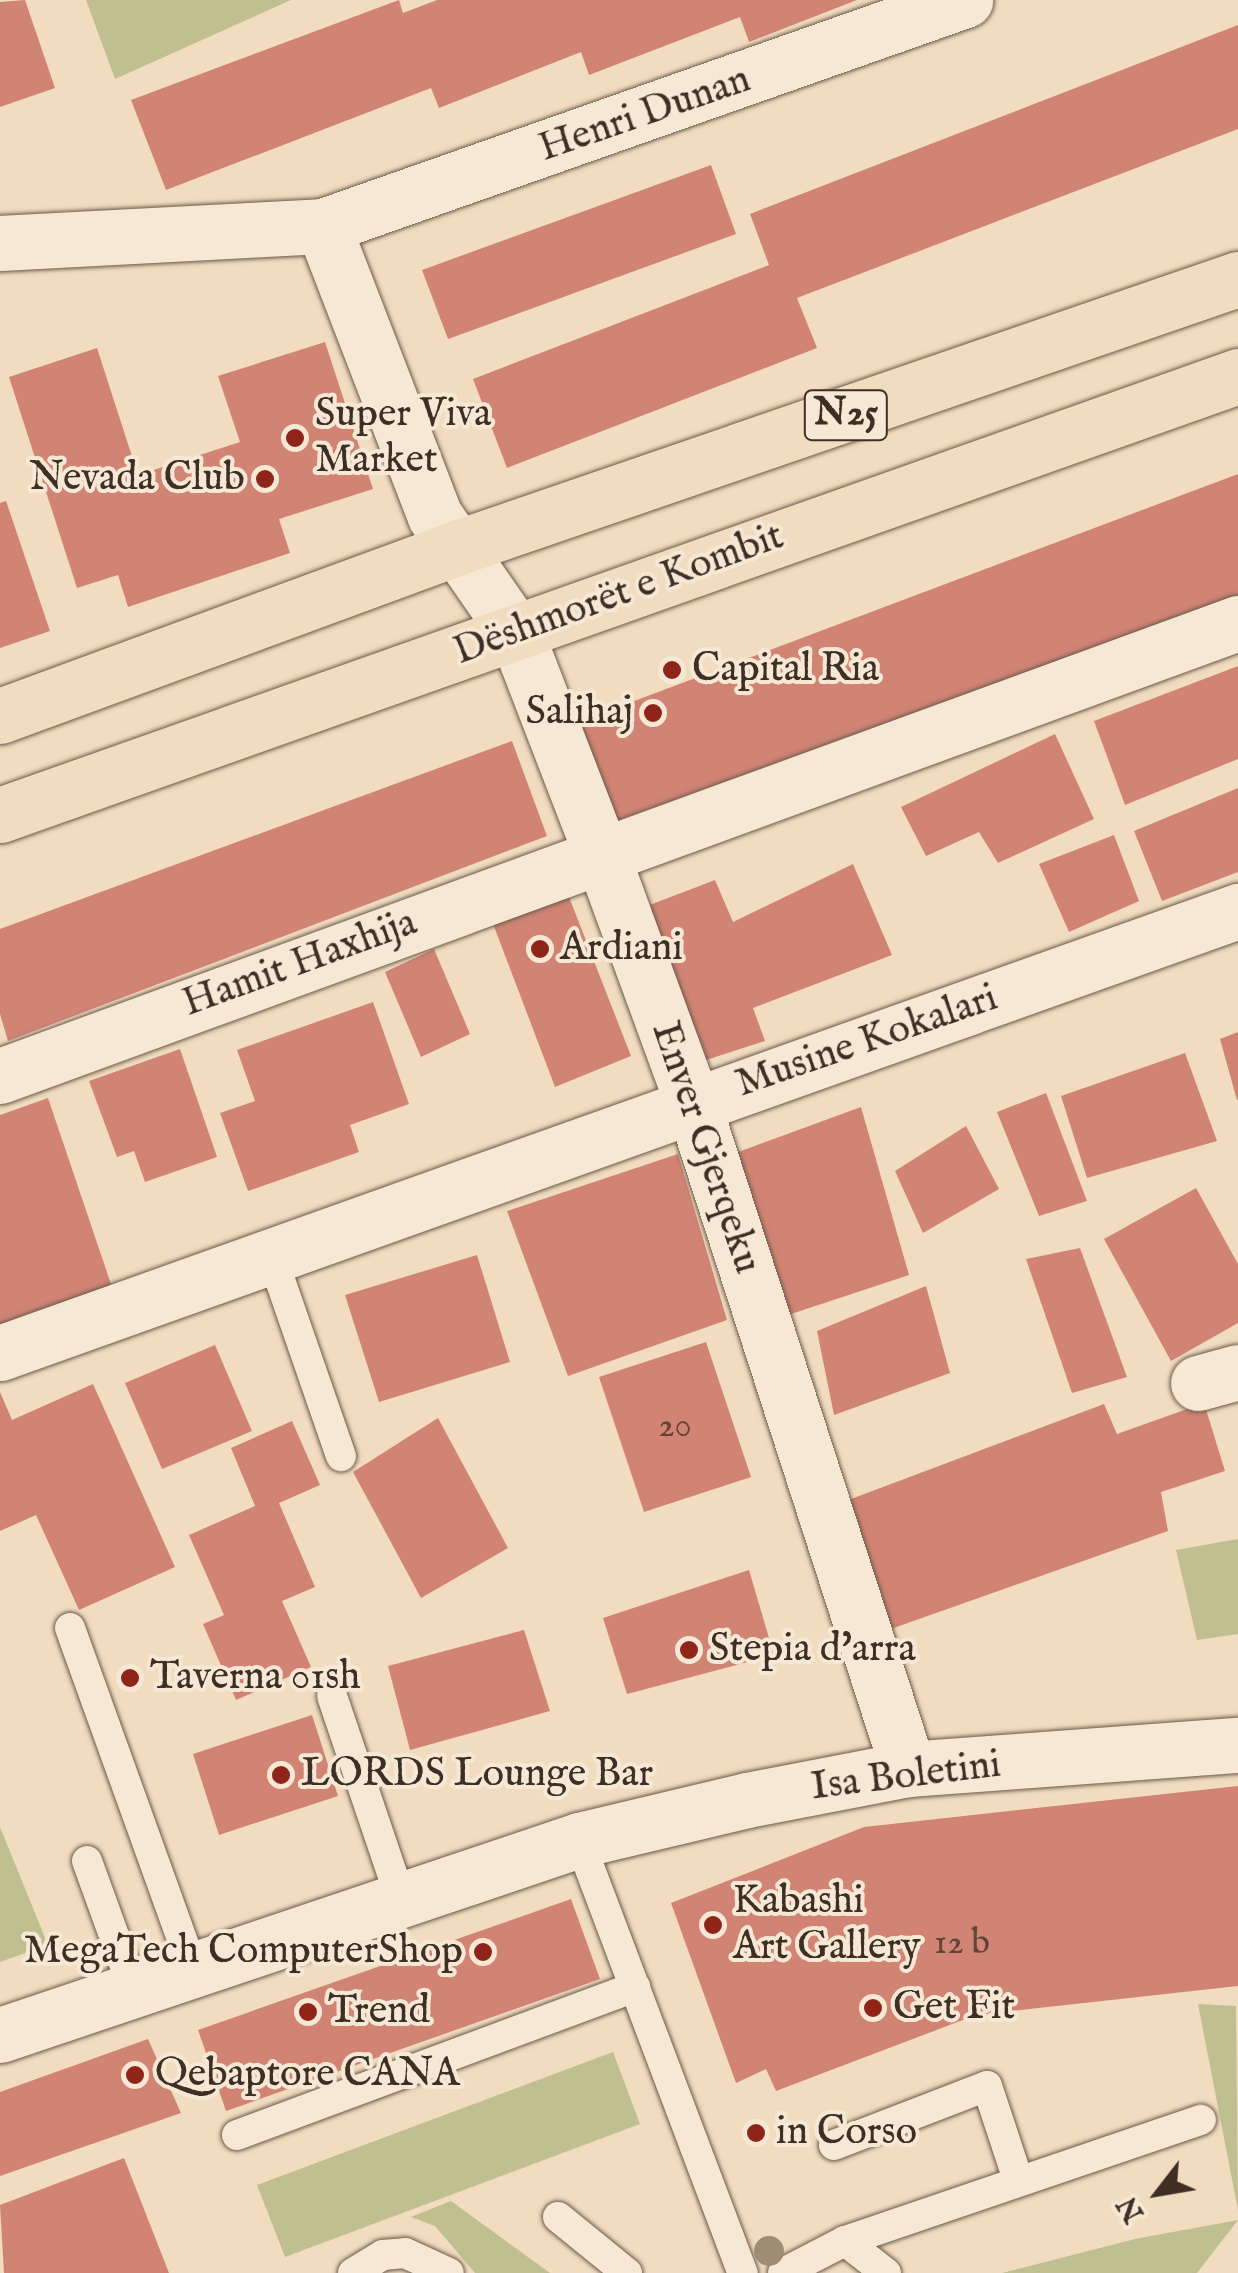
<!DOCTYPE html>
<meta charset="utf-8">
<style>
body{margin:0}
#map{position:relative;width:1238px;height:2273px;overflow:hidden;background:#f1dcbf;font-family:"IM FELL English",serif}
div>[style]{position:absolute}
.green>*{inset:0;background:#bfbf8f}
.building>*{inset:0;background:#d18474}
.roads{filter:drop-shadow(0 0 2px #6b5a4b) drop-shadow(0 0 2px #6b5a4b)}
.lane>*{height:30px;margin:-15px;padding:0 15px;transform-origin:15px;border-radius:15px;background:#f6e8d5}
.street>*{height:55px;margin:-27.5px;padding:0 27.5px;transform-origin:27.5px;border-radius:27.5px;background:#f6e8d5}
.secondary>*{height:55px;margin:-27.5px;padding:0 27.5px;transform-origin:27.5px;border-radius:27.5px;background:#f6e8d5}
.primary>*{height:55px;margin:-27.5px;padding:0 27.5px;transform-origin:27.5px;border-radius:27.5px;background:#f1dcbf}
.trees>*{width:30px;height:30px;margin:-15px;border-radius:50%;background:#9d8d75}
.dots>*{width:28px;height:28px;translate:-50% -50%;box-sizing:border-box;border:5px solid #f6e8d5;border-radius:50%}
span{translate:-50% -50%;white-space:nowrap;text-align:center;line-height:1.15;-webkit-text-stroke:8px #f6e8d5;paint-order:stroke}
.number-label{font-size:35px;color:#634438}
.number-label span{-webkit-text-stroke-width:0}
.shield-label span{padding:2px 8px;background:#f6e8d5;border:2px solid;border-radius:8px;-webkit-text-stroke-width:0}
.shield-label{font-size:38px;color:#3e2f24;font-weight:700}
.street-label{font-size:40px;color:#3e2f24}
.poi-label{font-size:40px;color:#3e2f24}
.left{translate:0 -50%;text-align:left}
.right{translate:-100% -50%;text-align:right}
.north{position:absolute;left:1108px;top:2143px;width:100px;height:100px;-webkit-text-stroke:8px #f6e8d5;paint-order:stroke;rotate:239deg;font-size:28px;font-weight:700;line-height:40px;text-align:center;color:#3e2f24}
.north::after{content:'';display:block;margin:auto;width:35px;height:45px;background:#3e2f24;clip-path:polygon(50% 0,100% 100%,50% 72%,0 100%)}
</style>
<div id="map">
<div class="green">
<i style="clip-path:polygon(86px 0,291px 0,115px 79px)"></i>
<i style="clip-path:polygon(1238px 1539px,1238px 1634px,1197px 1640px,1176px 1550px)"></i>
<i style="clip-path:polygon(0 1827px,48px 1945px,0 1962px)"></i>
<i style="clip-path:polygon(1198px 2004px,1236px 2006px,1238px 2210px)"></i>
<i style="clip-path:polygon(613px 2052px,640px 2124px,285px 2257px,257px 2185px)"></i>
<i style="clip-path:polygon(451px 2201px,550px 2273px,475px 2273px,435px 2226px,411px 2217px)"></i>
<i style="clip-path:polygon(1238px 2220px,1197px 2273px,1002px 2273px,1135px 2239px)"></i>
</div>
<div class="building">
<i style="clip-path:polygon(25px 0,55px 88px,0 107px,0 2px)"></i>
<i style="clip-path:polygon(399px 0,403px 13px,437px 0,857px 0,749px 42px,740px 17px,589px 75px,581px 52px,439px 108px,431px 88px,166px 190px,131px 100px)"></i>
<i style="clip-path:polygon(1238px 25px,1238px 129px,797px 298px,817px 348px,507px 468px,473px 379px,769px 265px,750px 214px)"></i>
<i style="clip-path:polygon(711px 165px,736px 234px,448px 339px,422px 270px)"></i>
<i style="clip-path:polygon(325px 342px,373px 489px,279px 519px,290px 553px,128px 607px,118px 575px,77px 588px,9px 377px,97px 348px,138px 475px,240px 442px,218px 376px)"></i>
<i style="clip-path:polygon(1238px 474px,1238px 595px,614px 822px,573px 724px)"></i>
<i style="clip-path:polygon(6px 501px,50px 631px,0 648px,0 503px)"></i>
<i style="clip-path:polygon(1238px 666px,1238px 759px,1125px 805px,1094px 721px)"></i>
<i style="clip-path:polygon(1055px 734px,1094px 819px,998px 863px,979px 832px,926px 856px,901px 807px)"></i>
<i style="clip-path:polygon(512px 741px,547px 836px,8px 1041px,0 1014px,0 929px)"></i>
<i style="clip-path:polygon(1238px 788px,1238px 872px,1162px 901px,1134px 831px)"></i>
<i style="clip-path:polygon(1114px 835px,1139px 901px,1069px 932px,1039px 864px)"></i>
<i style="clip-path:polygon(853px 864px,892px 955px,753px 1008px,765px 1041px,703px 1061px,647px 906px,715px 880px,733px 922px)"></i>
<i style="clip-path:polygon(562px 879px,631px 1056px,555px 1087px,487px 908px)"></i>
<i style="clip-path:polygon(434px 949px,470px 1034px,421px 1057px,385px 972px)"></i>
<i style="clip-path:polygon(373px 1002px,409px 1104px,350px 1125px,359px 1152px,248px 1191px,220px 1113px,255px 1101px,237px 1050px)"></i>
<i style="clip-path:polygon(1238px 1032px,1238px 1100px,1237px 1100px,1220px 1039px)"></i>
<i style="clip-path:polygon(180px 1049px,217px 1157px,145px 1182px,134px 1151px,117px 1157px,89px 1081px)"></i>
<i style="clip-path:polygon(1185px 1053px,1217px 1141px,1087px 1178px,1061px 1096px)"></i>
<i style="clip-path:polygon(1046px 1093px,1087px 1201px,1039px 1216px,997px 1112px)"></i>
<i style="clip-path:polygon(48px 1098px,112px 1287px,0 1331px,0 1115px)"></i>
<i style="clip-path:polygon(861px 1107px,909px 1275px,779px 1318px,730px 1155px)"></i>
<i style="clip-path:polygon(966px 1126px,999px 1189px,923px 1233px,895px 1171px)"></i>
<i style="clip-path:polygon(678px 1154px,727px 1320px,568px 1376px,507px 1211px)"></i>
<i style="clip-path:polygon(1196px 1188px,1238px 1264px,1238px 1323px,1171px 1361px,1104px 1239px)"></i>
<i style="clip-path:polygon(1080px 1248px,1127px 1377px,1072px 1393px,1026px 1259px)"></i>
<i style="clip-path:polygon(477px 1255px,510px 1362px,379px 1402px,345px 1295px)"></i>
<i style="clip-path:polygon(926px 1286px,950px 1373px,834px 1415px,817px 1331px)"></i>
<i style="clip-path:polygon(706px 1342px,751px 1477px,644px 1512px,599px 1377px)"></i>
<i style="clip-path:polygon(215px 1345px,252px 1431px,162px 1469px,125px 1383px)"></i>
<i style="clip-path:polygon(93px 1384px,175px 1567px,79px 1610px,36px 1515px,0 1531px,0 1392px,12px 1420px)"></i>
<i style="clip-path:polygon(1204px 1403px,1225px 1471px,1161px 1492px,1168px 1531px,888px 1630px,843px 1502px,1104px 1404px,1117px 1434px)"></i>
<i style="clip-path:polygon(438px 1418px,508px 1548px,421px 1598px,353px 1472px)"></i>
<i style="clip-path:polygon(292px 1421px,320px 1485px,279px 1503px,315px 1587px,282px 1601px,311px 1667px,236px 1700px,203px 1624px,224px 1615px,189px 1535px,255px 1506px,231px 1448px)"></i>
<i style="clip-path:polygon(749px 1570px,774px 1655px,627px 1694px,603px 1618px)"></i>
<i style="clip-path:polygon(524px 1630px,550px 1711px,410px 1750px,388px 1666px)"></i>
<i style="clip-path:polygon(312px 1715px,338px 1796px,219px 1835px,193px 1754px)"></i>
<i style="clip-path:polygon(1238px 1786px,1238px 1986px,976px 2015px,776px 2091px,766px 2069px,736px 2083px,671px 1903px,864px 1827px)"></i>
<i style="clip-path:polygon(571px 1899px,600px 1979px,226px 2111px,198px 2030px)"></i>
<i style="clip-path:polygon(148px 2039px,181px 2113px,0 2176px,0 2092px)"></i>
<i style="clip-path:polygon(124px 2158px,169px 2273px,4px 2273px,0 2205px)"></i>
</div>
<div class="roads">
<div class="lane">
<i style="left:271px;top:1254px;width:214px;rotate:70.9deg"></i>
<i style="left:70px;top:1628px;width:360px;rotate:70.2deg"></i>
<i style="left:332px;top:1696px;width:212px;rotate:71.3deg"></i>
<i style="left:579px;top:1840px;width:463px;rotate:69.3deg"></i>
<i style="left:87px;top:1861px;width:135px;rotate:70.1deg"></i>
<i style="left:237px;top:2135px;width:425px;rotate:-20.4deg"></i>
<i style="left:834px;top:2145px;width:164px;rotate:-21.1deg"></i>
<i style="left:987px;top:2086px;width:99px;rotate:71.7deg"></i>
<i style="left:558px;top:2217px;width:89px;rotate:39.1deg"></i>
<i style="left:845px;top:2241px;width:52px;rotate:38deg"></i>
<i style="left:353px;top:2273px;width:35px;rotate:-31deg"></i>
<i style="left:383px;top:2255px;width:22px;rotate:-5deg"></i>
<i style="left:405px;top:2253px;width:48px;rotate:24.4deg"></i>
<i style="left:783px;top:2273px;width:70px;rotate:-27.3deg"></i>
<i style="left:845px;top:2241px;width:376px;rotate:-18.8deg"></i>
</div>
<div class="street">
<i style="left:323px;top:226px;width:311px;rotate:68.9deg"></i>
<i style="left:435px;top:516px;width:142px;rotate:55.3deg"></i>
<i style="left:516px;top:633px;width:236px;rotate:68.9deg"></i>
<i style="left:601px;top:853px;width:267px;rotate:69.9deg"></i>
<i style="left:693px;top:1104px;width:699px;rotate:72.08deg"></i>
<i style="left:0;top:243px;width:323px;rotate:-3deg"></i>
<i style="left:323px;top:226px;width:681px;rotate:-19.39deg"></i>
<i style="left:0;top:1076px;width:1318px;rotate:-20.1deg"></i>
<i style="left:0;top:1353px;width:1315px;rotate:-19.65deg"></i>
<i style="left:1198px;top:1383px;width:41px;rotate:-15.4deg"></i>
</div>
<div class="secondary">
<i style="left:0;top:2035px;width:611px;rotate:-18.61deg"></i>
<i style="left:579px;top:1840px;width:173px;rotate:-13.4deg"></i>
<i style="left:747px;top:1800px;width:164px;rotate:-10.9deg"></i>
<i style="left:908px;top:1769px;width:331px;rotate:-4.2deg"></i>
</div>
<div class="primary">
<i style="left:0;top:716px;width:483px;rotate:-20.2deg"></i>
<i style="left:453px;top:549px;width:830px;rotate:-18.98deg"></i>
<i style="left:0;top:815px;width:1314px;rotate:-19.52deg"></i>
</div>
</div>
<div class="trees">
<i style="left:769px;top:2251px"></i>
</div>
<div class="dots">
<i style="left:295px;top:438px;background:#8f2418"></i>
<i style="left:265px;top:479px;background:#8f2418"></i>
<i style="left:672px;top:670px;background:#8f2418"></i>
<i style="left:653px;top:713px;background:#8f2418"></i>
<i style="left:540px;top:949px;background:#8f2418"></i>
<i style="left:689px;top:1650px;background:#8f2418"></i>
<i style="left:130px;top:1678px;background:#8f2418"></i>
<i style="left:281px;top:1775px;background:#8f2418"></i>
<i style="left:713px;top:1925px;background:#8f2418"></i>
<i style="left:483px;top:1952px;background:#8f2418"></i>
<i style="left:873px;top:2008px;background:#8f2418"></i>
<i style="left:308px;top:2012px;background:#8f2418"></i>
<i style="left:135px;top:2075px;background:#8f2418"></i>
<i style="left:756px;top:2133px;background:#8f2418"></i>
</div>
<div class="number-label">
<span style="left:675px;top:1427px">20</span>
<span style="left:962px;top:1944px">12 b</span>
</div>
<div class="shield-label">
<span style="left:846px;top:415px">N25</span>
</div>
<div class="street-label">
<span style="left:645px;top:115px;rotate:-19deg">Henri Dunan</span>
<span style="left:619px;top:595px;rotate:-20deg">Dëshmorët e Kombit</span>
<span style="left:300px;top:964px;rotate:-20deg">Hamit Haxhija</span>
<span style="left:867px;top:1042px;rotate:-19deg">Musine Kokalari</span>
<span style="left:705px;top:1148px;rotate:71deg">Enver Gjerqeku</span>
<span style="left:906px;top:1777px;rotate:-7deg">Isa Boletini</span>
</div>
<div class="poi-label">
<span class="left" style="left:315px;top:438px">Super Viva<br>Market</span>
<span class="right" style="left:245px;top:479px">Nevada Club</span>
<span class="left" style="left:692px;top:670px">Capital Ria</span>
<span class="right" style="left:633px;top:713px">Salihaj</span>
<span class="left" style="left:560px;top:949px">Ardiani</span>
<span class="left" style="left:709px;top:1650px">Stepia d'arra</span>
<span class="left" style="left:150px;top:1678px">Taverna 01sh</span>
<span class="left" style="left:301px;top:1775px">LORDS Lounge Bar</span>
<span class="left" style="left:733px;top:1925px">Kabashi<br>Art Gallery</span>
<span class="right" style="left:463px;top:1952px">MegaTech ComputerShop</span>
<span class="left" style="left:893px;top:2008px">Get Fit</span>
<span class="left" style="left:328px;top:2012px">Trend</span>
<span class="left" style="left:155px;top:2075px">Qebaptore CANA</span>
<span class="left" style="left:776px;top:2133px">in Corso</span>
</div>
<div class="north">N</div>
</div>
